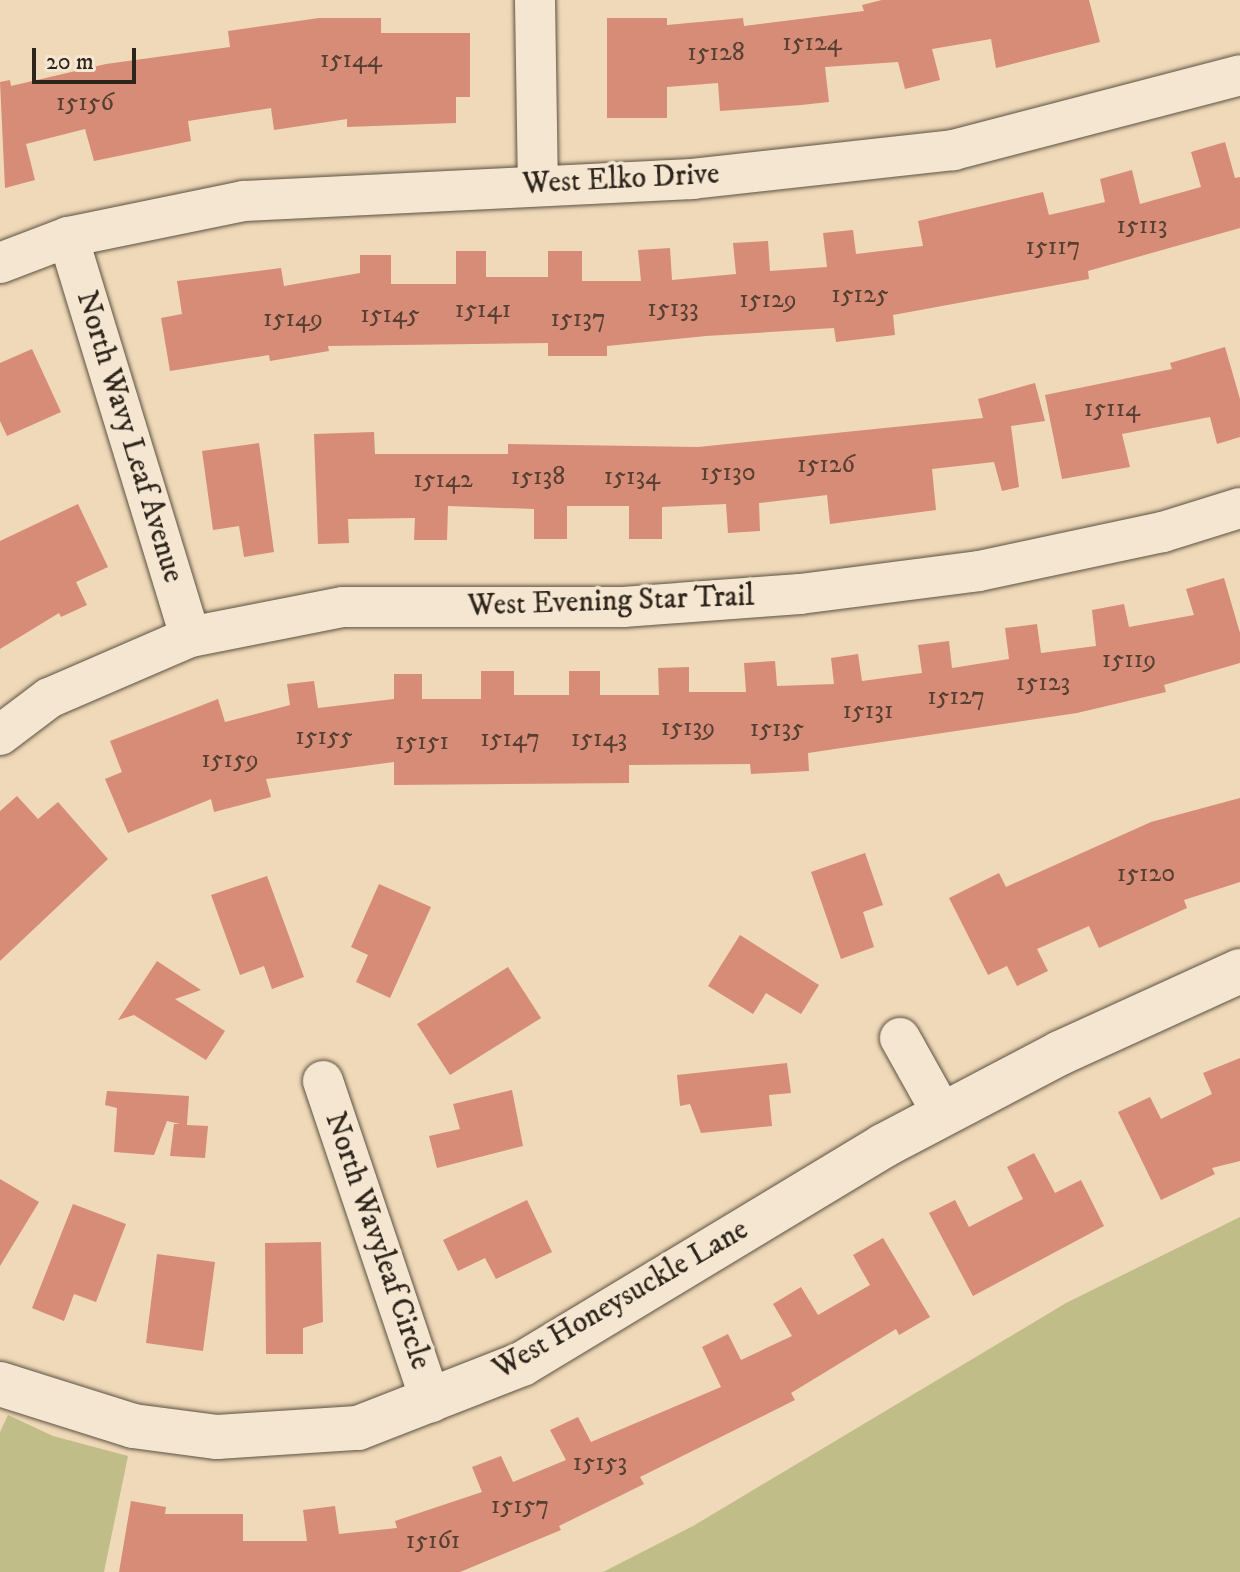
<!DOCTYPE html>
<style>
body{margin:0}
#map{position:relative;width:1240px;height:1572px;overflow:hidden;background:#efd9b8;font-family:"IM FELL DW Pica",serif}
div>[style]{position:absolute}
.green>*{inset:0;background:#c1bd89}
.building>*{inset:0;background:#d68c76}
.roads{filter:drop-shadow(0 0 2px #5e5242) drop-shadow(0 0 2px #5e5242)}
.minor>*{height:40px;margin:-20px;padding:0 20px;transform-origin:20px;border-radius:20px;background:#f5e6d1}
.tertiary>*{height:44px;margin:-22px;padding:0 22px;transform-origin:22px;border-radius:22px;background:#f5e6d1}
span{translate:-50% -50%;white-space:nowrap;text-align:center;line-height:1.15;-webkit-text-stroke:7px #f5e6d1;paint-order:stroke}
.number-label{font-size:26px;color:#573f32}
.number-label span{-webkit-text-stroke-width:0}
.street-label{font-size:30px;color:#2d251b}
.scale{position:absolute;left:32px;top:48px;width:104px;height:36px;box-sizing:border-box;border:4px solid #2d251b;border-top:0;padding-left:10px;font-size:24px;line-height:28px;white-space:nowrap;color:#2d251b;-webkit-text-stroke:6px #f5e6d1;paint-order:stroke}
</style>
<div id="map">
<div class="green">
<i style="clip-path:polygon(1240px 1217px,1240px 1572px,603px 1572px,693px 1526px,1066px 1303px)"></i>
<i style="clip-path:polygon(8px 1415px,53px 1436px,128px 1456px,104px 1572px,0 1572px,0 1432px)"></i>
</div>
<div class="building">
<i style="clip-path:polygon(882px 0,1089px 0,1100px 42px,996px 68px,991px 39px,932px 49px,940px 80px,905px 89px,898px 62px,825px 67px,829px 102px,801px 105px,720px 111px,718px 83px,667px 87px,667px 118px,607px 118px,607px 18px,667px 18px,667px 25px,743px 18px,744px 26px,864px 11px,862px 5px)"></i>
<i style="clip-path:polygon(319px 18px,381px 18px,381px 33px,470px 33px,470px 97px,456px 97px,456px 123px,347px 127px,347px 119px,274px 130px,271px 108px,188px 121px,191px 141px,94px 161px,85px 129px,26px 144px,35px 180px,5px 188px,0 82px,10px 80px,11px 86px,106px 64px,230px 47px,228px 31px)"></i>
<i style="clip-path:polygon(1225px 142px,1235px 178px,1240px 177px,1240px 228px,1088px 271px,1089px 279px,893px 315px,895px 335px,836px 342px,834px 328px,706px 336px,607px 346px,607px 356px,548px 356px,548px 343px,328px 346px,329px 351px,270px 361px,269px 355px,170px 371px,161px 318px,182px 314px,177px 281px,281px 268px,284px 286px,360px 273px,360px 255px,391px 255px,391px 284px,456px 284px,456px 251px,486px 251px,486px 277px,548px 277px,548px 251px,582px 251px,582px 281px,641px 281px,638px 250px,670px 248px,672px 280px,736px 274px,733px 243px,768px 241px,770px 271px,827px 267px,823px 233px,853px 230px,856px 254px,923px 246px,918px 221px,1043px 192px,1049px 215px,1105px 202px,1100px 179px,1132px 170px,1140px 204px,1201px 187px,1191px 152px)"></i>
<i style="clip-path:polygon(1225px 347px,1240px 399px,1240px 437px,1217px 444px,1210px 417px,1122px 434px,1130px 467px,1062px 479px,1045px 395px,1172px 369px,1170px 363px)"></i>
<i style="clip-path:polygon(32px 349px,61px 412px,7px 436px,0 421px,0 363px)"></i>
<i style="clip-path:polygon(1035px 383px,1045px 421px,1011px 426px,1019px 487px,1002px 491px,994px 462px,932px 469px,936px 510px,830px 524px,827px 495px,759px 503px,760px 531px,728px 533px,726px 504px,662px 507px,662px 539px,629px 539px,629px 506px,567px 506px,567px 539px,534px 539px,534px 509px,448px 506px,447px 540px,414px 540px,415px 518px,348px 519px,349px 543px,318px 544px,314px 434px,374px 432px,375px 454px,508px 454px,508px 444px,698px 447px,983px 418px,978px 399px)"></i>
<i style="clip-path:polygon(259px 443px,274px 552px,244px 557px,239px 526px,213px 530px,202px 451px)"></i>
<i style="clip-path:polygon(78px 504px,108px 567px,76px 582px,87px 605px,61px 617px,59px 613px,0 649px,0 541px)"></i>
<i style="clip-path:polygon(1224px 578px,1240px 633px,1240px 663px,1164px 685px,1166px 692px,1077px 713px,808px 753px,809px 771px,751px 774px,750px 764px,629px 765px,629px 783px,394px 785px,394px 762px,266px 779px,271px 797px,214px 812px,211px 799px,128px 833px,105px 779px,122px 772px,110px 741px,218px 699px,225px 722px,290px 705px,287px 684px,314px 681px,318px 708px,394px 699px,394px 674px,422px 674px,422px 699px,481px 699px,481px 671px,514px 671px,514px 695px,569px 695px,569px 671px,600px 671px,600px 695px,659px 695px,658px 668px,689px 667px,689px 692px,746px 692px,744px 663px,775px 661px,777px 686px,834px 684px,831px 658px,858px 654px,862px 681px,922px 673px,918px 645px,949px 641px,952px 668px,1009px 659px,1005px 628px,1037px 624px,1041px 653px,1096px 646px,1092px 610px,1124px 604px,1129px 627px,1194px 615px,1186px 589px)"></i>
<i style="clip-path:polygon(17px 796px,38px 819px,58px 802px,108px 859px,0 961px,0 811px)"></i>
<i style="clip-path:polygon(1240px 798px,1240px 882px,1184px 900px,1187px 908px,1099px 948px,1089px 926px,1037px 949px,1048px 971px,1017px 986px,1007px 966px,988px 975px,949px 898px,999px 873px,1006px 887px,1151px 822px)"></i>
<i style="clip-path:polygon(865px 853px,883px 905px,863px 912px,874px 947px,841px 959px,811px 872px)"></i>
<i style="clip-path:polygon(267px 876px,304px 977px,272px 989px,264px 966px,240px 975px,211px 895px)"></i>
<i style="clip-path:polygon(379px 884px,431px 907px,390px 998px,356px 982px,368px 955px,351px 947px)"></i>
<i style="clip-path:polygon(740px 935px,819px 985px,801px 1014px,766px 993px,753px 1014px,708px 986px)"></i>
<i style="clip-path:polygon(157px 961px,201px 990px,175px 999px,225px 1031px,206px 1060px,134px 1015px,118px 1020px)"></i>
<i style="clip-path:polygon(508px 967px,541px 1018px,450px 1075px,417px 1024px)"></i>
<i style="clip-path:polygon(1240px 1058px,1240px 1161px,1212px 1168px,1215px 1174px,1161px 1200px,1118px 1112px,1150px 1097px,1161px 1119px,1212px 1094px,1203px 1073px)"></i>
<i style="clip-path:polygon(787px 1063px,791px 1093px,769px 1095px,772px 1126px,701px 1133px,690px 1104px,680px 1106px,677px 1075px)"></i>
<i style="clip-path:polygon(512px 1090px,523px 1146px,437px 1168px,429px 1136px,460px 1129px,453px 1104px)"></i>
<i style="clip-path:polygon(107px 1091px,189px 1096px,187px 1125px,208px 1126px,205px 1158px,170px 1156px,174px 1124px,180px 1124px,167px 1121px,154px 1155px,114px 1152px,117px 1108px,105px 1105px)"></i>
<i style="clip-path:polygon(1034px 1153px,1055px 1193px,1081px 1180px,1104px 1226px,973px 1296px,929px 1213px,955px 1200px,969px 1227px,1023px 1199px,1007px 1167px)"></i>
<i style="clip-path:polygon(0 1179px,39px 1202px,0 1266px)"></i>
<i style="clip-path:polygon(527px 1200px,552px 1252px,496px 1279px,485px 1258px,458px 1271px,443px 1240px)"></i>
<i style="clip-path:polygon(73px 1204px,126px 1224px,96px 1302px,74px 1294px,64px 1321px,32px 1308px)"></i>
<i style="clip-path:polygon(883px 1238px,930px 1317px,899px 1335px,896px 1329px,791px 1393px,795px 1400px,640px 1477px,644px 1484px,559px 1526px,561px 1530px,460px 1572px,119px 1572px,131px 1501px,166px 1507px,165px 1514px,243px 1514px,243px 1541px,307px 1541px,303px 1510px,335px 1506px,339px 1534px,397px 1528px,395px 1521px,482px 1492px,472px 1467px,501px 1456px,513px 1482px,566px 1460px,550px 1430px,578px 1417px,591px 1442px,721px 1387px,702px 1347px,728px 1334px,741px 1360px,792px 1336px,773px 1304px,801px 1287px,818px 1315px,870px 1285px,853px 1255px)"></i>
<i style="clip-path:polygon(321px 1242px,323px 1322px,303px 1328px,303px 1354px,266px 1354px,265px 1243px)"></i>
<i style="clip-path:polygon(157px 1254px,215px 1262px,203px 1351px,146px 1343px)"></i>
</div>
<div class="roads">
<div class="minor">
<i style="left:535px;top:0;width:183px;rotate:89.1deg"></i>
<i style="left:68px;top:237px;width:418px;rotate:73deg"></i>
<i style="left:0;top:263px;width:73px;rotate:-20.9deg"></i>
<i style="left:68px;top:237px;width:180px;rotate:-11.6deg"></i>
<i style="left:244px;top:201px;width:449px;rotate:-2.8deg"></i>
<i style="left:692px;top:179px;width:263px;rotate:-6.3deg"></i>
<i style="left:953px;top:150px;width:297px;rotate:-14.6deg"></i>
<i style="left:0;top:735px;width:61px;rotate:-37.1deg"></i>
<i style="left:49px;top:698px;width:154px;rotate:-23.4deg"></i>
<i style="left:190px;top:637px;width:156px;rotate:-11.1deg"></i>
<i style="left:343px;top:607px;width:280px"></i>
<i style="left:623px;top:607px;width:177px;rotate:-4.2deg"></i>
<i style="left:800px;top:594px;width:180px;rotate:-7.3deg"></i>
<i style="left:979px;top:571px;width:188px;rotate:-12deg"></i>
<i style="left:1163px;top:532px;width:81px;rotate:-17.3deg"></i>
<i style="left:900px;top:1038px;width:88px;rotate:60.8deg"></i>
<i style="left:323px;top:1081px;width:339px;rotate:71.4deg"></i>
</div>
<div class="tertiary">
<i style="left:0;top:1384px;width:139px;rotate:17.5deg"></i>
<i style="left:133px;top:1426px;width:85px;rotate:7.5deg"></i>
<i style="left:217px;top:1437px;width:141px;rotate:-3.7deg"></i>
<i style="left:358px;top:1428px;width:176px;rotate:-21.3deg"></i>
<i style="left:522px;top:1364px;width:422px;rotate:-31.1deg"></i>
<i style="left:883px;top:1146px;width:200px;rotate:-27.7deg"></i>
<i style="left:1060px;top:1053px;width:198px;rotate:-24.5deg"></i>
</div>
</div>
<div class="number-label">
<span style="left:812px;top:43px">15124</span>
<span style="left:716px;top:53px">15128</span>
<span style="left:351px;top:60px">15144</span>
<span style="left:85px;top:103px">15156</span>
<span style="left:1142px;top:226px">15113</span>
<span style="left:1053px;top:247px">15117</span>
<span style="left:860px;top:295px">15125</span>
<span style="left:768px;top:300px">15129</span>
<span style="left:673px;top:309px">15133</span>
<span style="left:483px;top:310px">15141</span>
<span style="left:390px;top:315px">15145</span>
<span style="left:293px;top:319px">15149</span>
<span style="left:578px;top:319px">15137</span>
<span style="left:1112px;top:409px">15114</span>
<span style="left:826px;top:465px">15126</span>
<span style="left:728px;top:473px">15130</span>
<span style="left:538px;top:477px">15138</span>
<span style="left:632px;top:477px">15134</span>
<span style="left:443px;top:480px">15142</span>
<span style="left:1129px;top:660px">15119</span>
<span style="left:1043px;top:683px">15123</span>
<span style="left:956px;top:697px">15127</span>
<span style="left:868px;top:711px">15131</span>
<span style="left:688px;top:728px">15139</span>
<span style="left:777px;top:729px">15135</span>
<span style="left:324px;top:737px">15155</span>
<span style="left:510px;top:739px">15147</span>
<span style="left:599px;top:739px">15143</span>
<span style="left:422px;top:742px">15151</span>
<span style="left:230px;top:760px">15159</span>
<span style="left:1146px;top:874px">15120</span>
<span style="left:600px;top:1463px">15153</span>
<span style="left:520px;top:1506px">15157</span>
<span style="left:433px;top:1541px">15161</span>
</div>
<div class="street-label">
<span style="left:621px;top:180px;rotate:-3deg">West Elko Drive</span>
<span style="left:129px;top:437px;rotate:73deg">North Wavy Leaf Avenue</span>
<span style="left:611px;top:602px;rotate:-2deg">West Evening Star Trail</span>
<span style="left:377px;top:1241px;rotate:71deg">North Wavyleaf Circle</span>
<span style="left:621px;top:1300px;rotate:-30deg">West Honeysuckle Lane</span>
</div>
<div class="scale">20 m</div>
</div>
